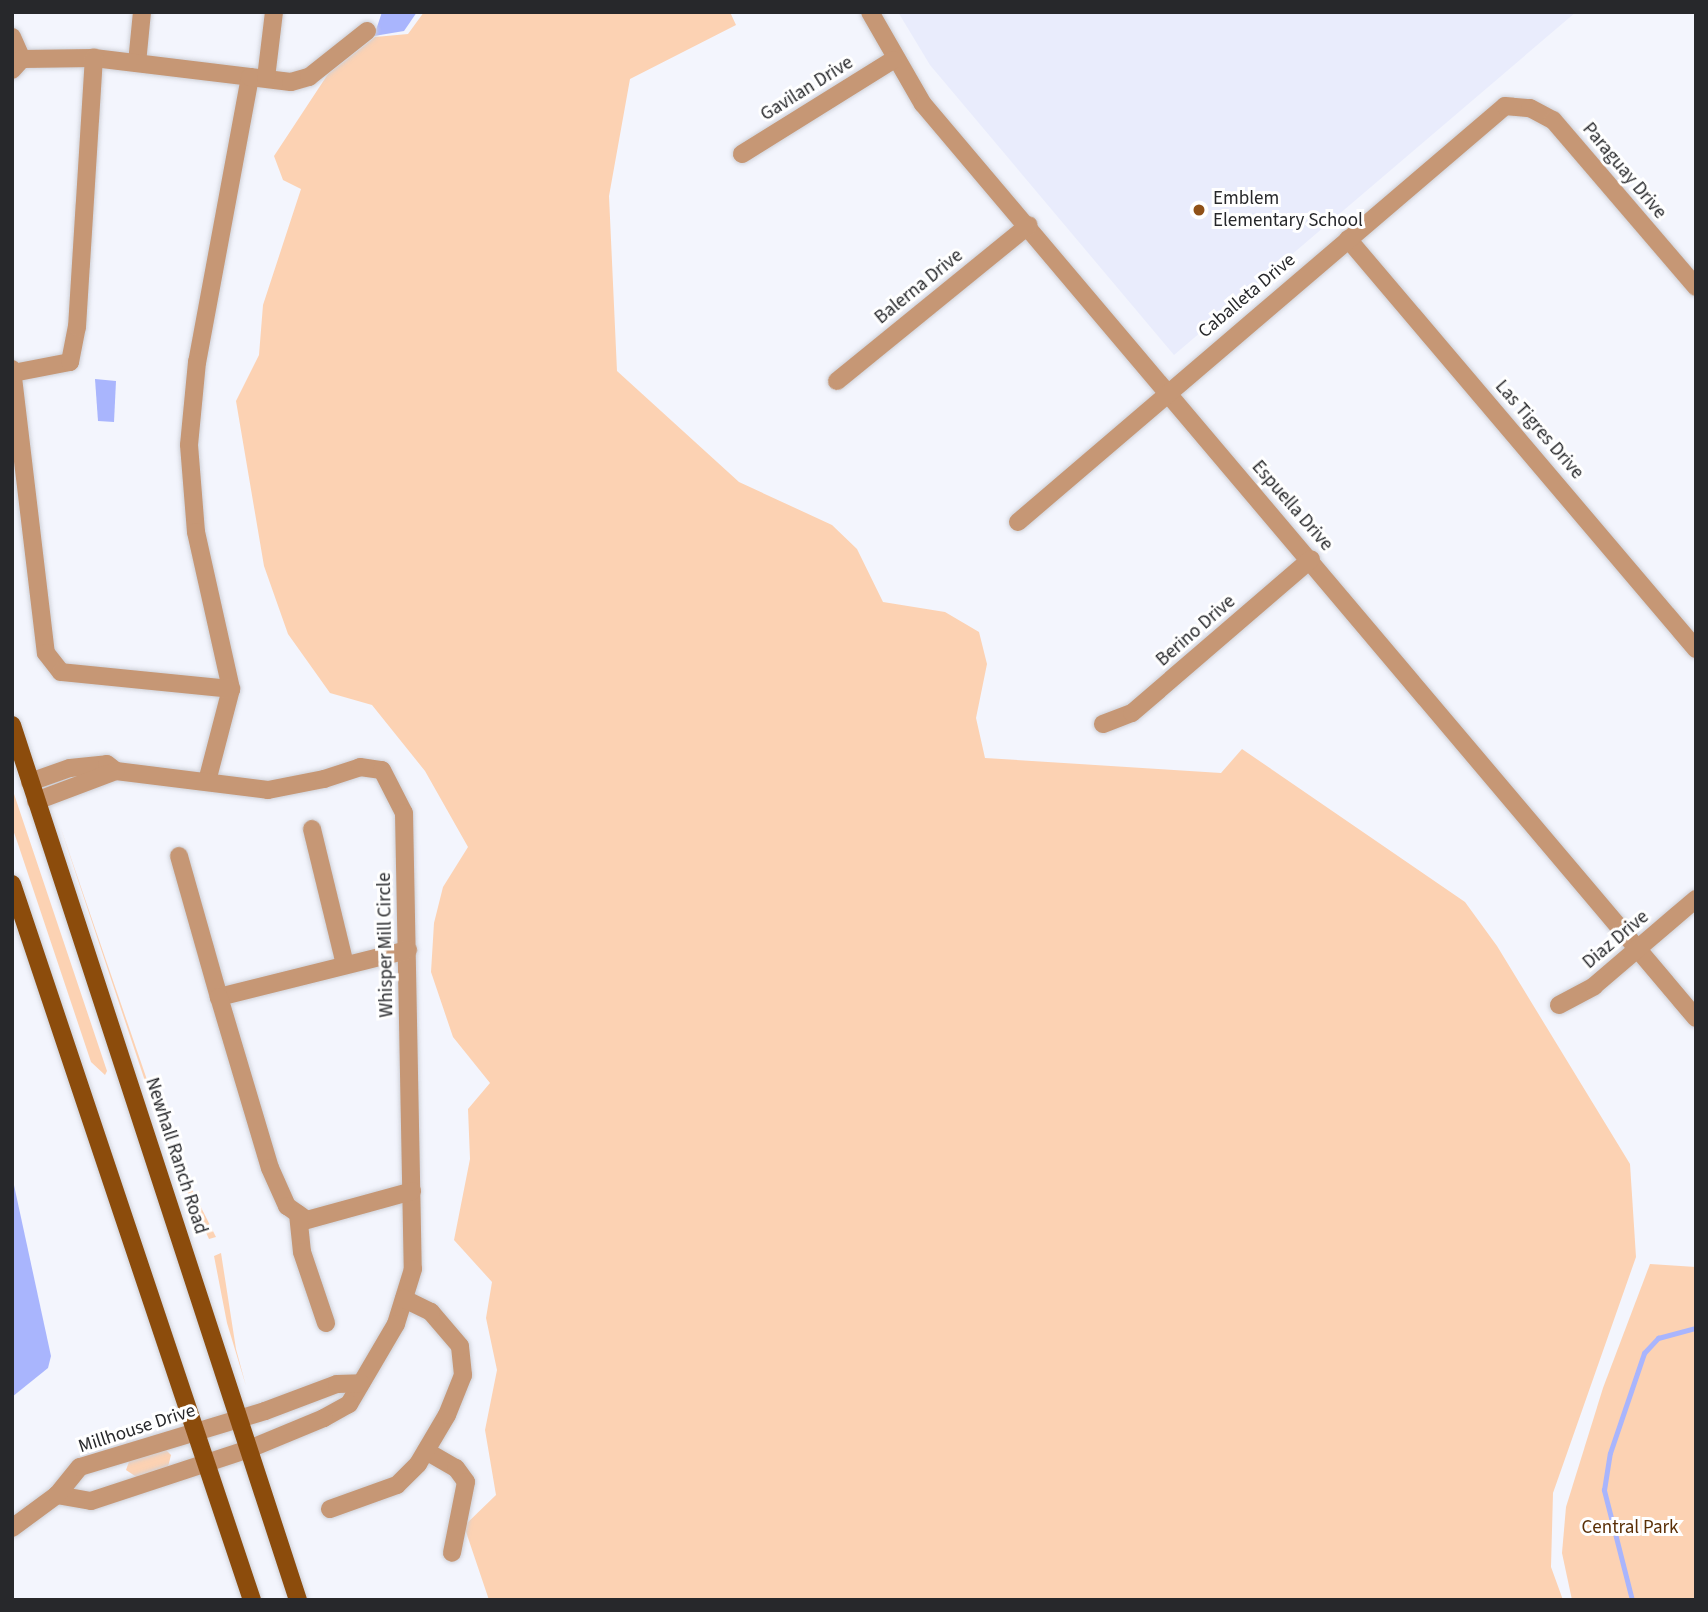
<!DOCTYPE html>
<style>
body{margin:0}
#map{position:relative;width:1708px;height:1612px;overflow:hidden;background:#f3f5fd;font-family:"Source Sans 3",sans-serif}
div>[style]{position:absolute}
.built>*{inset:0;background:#e9ecfc}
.green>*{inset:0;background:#fcd2b3}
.water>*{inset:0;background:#a9b5fd}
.stream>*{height:5px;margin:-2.5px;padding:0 2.5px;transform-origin:2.5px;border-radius:2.5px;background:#a9b5fd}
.roads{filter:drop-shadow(0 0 2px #ced0d7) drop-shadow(0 0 2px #ced0d7)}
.minor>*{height:18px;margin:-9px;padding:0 9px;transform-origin:9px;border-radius:9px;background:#c69775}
.major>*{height:18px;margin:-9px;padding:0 9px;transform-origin:9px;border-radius:9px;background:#8c4c0c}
.dots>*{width:19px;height:19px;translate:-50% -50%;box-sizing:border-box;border:4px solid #fff;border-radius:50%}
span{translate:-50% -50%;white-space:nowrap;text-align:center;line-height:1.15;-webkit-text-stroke:6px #fff;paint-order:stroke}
.street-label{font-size:19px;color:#27282b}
.poi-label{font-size:19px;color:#27282b}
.left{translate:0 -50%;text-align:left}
.park-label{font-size:19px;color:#5a2f06}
.frame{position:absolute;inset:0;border:14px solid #27282b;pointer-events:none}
</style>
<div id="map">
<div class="built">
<i style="clip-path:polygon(898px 12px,1576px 12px,1174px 355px,930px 65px)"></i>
</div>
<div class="green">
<i style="clip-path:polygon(424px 12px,730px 12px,736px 25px,630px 79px,609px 196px,617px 371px,739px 482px,832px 525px,857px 549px,883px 602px,945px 612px,979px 632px,987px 664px,976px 718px,985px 758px,1221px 773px,1242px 749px,1465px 902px,1497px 946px,1630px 1164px,1636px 1257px,1553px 1493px,1551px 1567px,1563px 1600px,489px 1600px,464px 1526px,496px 1495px,485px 1430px,497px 1370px,486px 1318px,492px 1282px,454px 1240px,470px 1159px,468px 1109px,490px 1083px,453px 1037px,431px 972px,434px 923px,443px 887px,468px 847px,425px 771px,372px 705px,330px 693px,288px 634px,264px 566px,236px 401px,259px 355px,263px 305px,301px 189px,283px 180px,274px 156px,328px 74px,375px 37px,408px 34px)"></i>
<i style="clip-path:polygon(12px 788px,107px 1071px,105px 1075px,91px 1062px,18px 844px,12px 827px)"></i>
<i style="clip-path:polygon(60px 826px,169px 1144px,216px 1237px,209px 1239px,168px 1150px)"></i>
<i style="clip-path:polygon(221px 1253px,236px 1349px,246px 1386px,227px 1323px,214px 1256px)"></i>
<i style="clip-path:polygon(1650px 1264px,1696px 1267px,1696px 1600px,1572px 1600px,1562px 1553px,1566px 1507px,1603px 1388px)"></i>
<i style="clip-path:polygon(166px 1450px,171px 1455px,168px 1467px,138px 1478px,126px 1470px,130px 1459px)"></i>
</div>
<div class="water">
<i style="clip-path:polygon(382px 12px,417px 12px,404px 31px,374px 36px)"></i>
<i style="clip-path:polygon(95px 379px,116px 381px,114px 422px,98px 421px)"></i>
<i style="clip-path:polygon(12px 1176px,51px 1356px,48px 1368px,12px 1397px)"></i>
</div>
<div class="stream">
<i style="left:1632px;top:1600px;width:114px;rotate:-104.3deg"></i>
<i style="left:1604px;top:1490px;width:37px;rotate:-81deg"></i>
<i style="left:1610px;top:1453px;width:106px;rotate:-71.2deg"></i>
<i style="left:1644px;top:1353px;width:21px;rotate:-47deg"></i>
<i style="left:1658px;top:1338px;width:39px;rotate:-15deg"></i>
</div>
<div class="roads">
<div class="minor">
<i style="left:870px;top:12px;width:106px;rotate:60.1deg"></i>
<i style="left:923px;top:104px;width:1197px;rotate:49.78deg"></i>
<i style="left:12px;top:37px;width:24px;rotate:66deg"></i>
<i style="left:137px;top:63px;width:51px;rotate:-84.4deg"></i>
<i style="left:12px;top:70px;width:15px;rotate:-48deg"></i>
<i style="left:22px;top:59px;width:72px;rotate:-0.8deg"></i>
<i style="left:94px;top:58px;width:157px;rotate:6.9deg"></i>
<i style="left:250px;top:77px;width:290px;rotate:100.5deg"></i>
<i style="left:197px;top:362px;width:83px;rotate:95.5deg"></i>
<i style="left:189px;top:445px;width:87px;rotate:85.4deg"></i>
<i style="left:196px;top:532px;width:161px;rotate:77.4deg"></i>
<i style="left:231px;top:689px;width:95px;rotate:104.6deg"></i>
<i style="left:250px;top:77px;width:41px;rotate:7deg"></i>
<i style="left:291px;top:82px;width:19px;rotate:-16deg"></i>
<i style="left:309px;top:77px;width:74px;rotate:-38.4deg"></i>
<i style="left:266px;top:78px;width:66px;rotate:-83.1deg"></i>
<i style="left:742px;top:154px;width:178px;rotate:-31.9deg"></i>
<i style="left:1348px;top:239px;width:538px;rotate:49.68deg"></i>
<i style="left:12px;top:369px;width:286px;rotate:83.2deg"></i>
<i style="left:46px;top:653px;width:24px;rotate:52deg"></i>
<i style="left:61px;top:672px;width:171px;rotate:5.7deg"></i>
<i style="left:13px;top:373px;width:58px;rotate:-10.9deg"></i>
<i style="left:70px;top:362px;width:36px;rotate:-79deg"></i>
<i style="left:77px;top:327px;width:270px;rotate:-86.4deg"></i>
<i style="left:837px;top:381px;width:247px;rotate:-39.1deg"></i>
<i style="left:1018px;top:522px;width:640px;rotate:-40.5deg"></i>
<i style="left:1505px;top:106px;width:25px;rotate:5deg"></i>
<i style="left:1530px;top:108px;width:26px;rotate:28deg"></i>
<i style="left:1553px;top:120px;width:220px;rotate:49.4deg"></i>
<i style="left:1103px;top:724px;width:31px;rotate:-21deg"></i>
<i style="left:1132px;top:713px;width:236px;rotate:-40.7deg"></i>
<i style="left:30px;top:782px;width:42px;rotate:-19.3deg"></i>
<i style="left:70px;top:768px;width:37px;rotate:-6deg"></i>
<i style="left:107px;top:764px;width:11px;rotate:38deg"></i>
<i style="left:116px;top:771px;width:153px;rotate:7.1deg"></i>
<i style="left:268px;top:790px;width:57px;rotate:-11.1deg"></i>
<i style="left:324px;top:779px;width:38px;rotate:-18deg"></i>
<i style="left:360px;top:767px;width:22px;rotate:8deg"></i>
<i style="left:382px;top:770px;width:48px;rotate:62.9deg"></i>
<i style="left:404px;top:813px;width:456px;rotate:88.9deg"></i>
<i style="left:413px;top:1269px;width:58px;rotate:107.2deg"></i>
<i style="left:396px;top:1324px;width:93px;rotate:120.4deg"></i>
<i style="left:349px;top:1404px;width:29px;rotate:151deg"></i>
<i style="left:324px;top:1418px;width:81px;rotate:157.5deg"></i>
<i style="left:249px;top:1449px;width:166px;rotate:161.8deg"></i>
<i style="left:91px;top:1501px;width:35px;rotate:-170deg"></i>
<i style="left:36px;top:801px;width:85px;rotate:-20.6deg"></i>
<i style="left:312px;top:829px;width:139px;rotate:76.3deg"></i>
<i style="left:179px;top:856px;width:147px;rotate:74.2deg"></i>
<i style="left:408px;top:950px;width:195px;rotate:166deg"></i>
<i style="left:219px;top:997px;width:178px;rotate:73.4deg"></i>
<i style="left:270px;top:1168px;width:42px;rotate:65.9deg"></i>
<i style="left:287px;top:1206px;width:24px;rotate:35deg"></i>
<i style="left:307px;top:1220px;width:109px;rotate:-15.4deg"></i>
<i style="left:1559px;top:1005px;width:40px;rotate:-28deg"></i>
<i style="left:1594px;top:986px;width:134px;rotate:-40.5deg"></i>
<i style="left:298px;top:1214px;width:38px;rotate:84deg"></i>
<i style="left:302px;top:1252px;width:75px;rotate:71.3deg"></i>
<i style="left:426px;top:1451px;width:34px;rotate:30deg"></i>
<i style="left:456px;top:1468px;width:17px;rotate:54deg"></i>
<i style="left:466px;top:1482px;width:72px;rotate:101.2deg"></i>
<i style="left:330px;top:1509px;width:71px;rotate:-19.7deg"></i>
<i style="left:397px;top:1485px;width:30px;rotate:-45deg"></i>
<i style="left:418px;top:1464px;width:57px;rotate:-59.4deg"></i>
<i style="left:447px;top:1415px;width:43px;rotate:-68.2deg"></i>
<i style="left:463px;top:1375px;width:29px;rotate:-96deg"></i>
<i style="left:460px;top:1346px;width:45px;rotate:-130.5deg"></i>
<i style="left:431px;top:1312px;width:30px;rotate:-154deg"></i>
<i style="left:12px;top:1528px;width:56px;rotate:-36.3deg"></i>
<i style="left:57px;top:1495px;width:36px;rotate:-51deg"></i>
<i style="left:80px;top:1467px;width:193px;rotate:-16.8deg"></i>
<i style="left:265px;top:1411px;width:77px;rotate:-20.6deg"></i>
<i style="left:337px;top:1384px;width:24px;rotate:-2deg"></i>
</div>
<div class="major">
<i style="left:12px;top:725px;width:921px;rotate:71.9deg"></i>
<i style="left:12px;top:884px;width:755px;rotate:71.47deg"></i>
</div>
</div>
<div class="dots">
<i style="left:1199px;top:210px;background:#8f5017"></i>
</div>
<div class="street-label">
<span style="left:807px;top:89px;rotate:-32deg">Gavilan Drive</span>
<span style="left:1624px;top:171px;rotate:50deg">Paraguay Drive</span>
<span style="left:919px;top:287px;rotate:-39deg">Balerna Drive</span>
<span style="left:1247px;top:296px;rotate:-40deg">Caballeta Drive</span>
<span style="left:1539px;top:430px;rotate:49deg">Las Tigres Drive</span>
<span style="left:1292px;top:506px;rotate:49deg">Espuella Drive</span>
<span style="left:1196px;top:631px;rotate:-41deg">Berino Drive</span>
<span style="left:1616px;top:940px;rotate:-40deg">Diaz Drive</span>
<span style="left:386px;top:945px;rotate:-91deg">Whisper Mill Circle</span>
<span style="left:176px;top:1156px;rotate:72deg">Newhall Ranch Road</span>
<span style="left:137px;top:1429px;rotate:-18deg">Millhouse Drive</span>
</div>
<div class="poi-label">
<span class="left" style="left:1213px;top:210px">Emblem<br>Elementary School</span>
</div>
<div class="park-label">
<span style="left:1630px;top:1528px">Central Park</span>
</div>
<div class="frame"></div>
</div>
